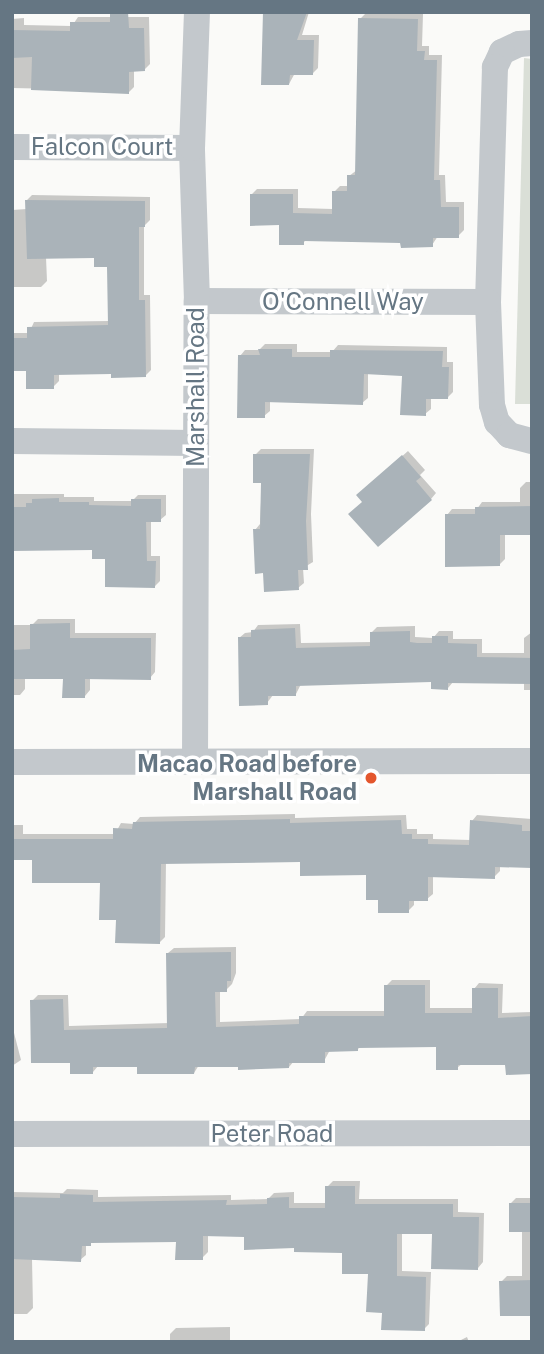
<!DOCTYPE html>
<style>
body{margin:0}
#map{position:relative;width:544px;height:1354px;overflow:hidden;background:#fafaf8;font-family:"Public Sans",sans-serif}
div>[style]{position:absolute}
.green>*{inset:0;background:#dadfd7}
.shadow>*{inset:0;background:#0003}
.building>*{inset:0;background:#aab3b9}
.minor>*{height:26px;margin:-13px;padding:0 13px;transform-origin:13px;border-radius:13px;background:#c3c8cc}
.dots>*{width:19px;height:19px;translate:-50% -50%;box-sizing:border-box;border:4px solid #fff;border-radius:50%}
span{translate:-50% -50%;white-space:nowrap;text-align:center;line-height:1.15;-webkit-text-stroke:7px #fff;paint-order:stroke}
.street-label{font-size:24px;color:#657683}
.poi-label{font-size:24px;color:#657683;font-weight:700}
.right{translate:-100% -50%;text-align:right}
.frame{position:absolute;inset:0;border:14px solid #657683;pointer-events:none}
</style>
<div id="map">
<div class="green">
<i style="clip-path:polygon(524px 58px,532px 59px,532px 404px,515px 404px)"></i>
</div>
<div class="shadow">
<i style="clip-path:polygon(265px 12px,309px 12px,302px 35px,319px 35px,318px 68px,312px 74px,295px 73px,289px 84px)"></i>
<i style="clip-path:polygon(366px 13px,423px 14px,422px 46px,429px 46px,429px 55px,442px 55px,439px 175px,445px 175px,446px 202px,464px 202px,464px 230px,458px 236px,438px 236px,432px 245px,402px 241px,307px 239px,303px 243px,251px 195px,257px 189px,298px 189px,298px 208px,333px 209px,334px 192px,340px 186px,349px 186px,349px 176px,357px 170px,360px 19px)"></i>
<i style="clip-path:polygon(78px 17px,149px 17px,150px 64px,144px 70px,134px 70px,134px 87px,129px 92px,103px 93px,103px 90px,12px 88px,12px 19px,24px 18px,24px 25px,72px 26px)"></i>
<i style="clip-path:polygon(32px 195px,150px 197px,150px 220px,144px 226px,144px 295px,150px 295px,151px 370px,145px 376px,113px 372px,59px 373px,59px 381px,53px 387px,28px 370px,12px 370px,12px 333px,29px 333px,34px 322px,109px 321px,109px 265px,95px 256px,46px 257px,47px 281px,41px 287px,12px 287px,12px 210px,27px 209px,27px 200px)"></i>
<i style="clip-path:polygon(265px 344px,297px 344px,297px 352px,332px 352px,338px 345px,447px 347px,447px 362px,453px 362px,453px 392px,447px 398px,431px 397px,431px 409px,425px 414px,404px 374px,368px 373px,368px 398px,362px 403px,270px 401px,270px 411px,264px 416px,240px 356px,245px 350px,259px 350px)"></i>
<i style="clip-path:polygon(261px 449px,314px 449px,311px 514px,313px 562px,303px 568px,304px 583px,298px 588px,265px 572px,255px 530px,260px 524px,262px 481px,255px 455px)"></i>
<i style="clip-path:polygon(408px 451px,425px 470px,420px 475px,436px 493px,431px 499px,364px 501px,364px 490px)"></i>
<i style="clip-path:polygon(526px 482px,532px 482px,532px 534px,505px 533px,505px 559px,499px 565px,447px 515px,452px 509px,477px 509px,482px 502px,520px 502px,520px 488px)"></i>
<i style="clip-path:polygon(12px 494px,64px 494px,64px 497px,94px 497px,94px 501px,132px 501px,138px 495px,166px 495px,166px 515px,160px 520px,151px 520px,151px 556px,160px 556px,160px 581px,155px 586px,94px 548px,12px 549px)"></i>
<i style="clip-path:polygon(38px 619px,75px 619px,75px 633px,156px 633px,155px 672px,150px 678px,90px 678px,90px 690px,85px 696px,64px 677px,25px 677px,25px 689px,20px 695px,12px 695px,12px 625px,32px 625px)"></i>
<i style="clip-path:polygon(300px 624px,301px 643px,372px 642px,371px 633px,377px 627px,415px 626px,415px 637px,433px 638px,439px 631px,453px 631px,453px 639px,482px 639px,482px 653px,524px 653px,524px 638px,532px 632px,532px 690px,524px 690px,524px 682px,453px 682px,448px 688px,433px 680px,301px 684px,296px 694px,273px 695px,267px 703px,239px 638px,245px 633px,253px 632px,258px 625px)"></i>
<i style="clip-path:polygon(295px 814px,295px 818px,406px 815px,407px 829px,417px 829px,417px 834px,433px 834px,433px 839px,471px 840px,472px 821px,477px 815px,532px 819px,532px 866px,500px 865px,500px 871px,494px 877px,433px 876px,433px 894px,427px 899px,414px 899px,414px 905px,408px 911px,380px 899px,368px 873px,302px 860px,166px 862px,165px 937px,159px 943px,117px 919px,102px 881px,34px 858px,12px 858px,12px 818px,13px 825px,23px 825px,23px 834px,115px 834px,121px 823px,134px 824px,140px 817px)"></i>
<i style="clip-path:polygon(236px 947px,236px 973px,232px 984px,226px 990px,220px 990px,220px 1022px,301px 1019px,307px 1011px,386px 1011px,386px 986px,392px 980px,430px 980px,430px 1008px,473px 1008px,474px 989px,479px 983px,503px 984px,502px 1013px,532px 1012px,532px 1072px,507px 1063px,463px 1063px,457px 1068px,438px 1045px,361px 1046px,357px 1050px,330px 1050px,324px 1061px,294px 1061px,289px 1067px,199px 1065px,194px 1073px,138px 1065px,98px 1066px,93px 1072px,72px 1061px,32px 1001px,38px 995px,68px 995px,69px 1026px,169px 1023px,168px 953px,174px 948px)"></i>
<i style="clip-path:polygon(12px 1025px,21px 1060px,12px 1066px)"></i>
<i style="clip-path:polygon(333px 1181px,360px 1181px,359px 1199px,458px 1199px,458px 1212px,484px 1213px,483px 1262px,478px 1268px,434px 1232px,402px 1232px,402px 1271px,431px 1272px,429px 1324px,424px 1329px,384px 1311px,369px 1272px,344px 1251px,296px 1247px,246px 1235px,208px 1235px,208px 1252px,202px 1258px,177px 1240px,93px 1241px,86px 1244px,86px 1255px,80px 1260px,32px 1258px,33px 1308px,27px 1314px,12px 1314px,12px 1192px,63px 1193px,67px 1189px,98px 1190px,98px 1197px,231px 1195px,231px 1200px,268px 1199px,274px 1193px,294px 1192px,294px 1203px,327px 1203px,327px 1187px)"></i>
<i style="clip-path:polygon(516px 1198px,532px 1198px,532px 1314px,501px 1282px,507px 1276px,522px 1276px,522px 1230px,510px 1204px)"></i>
<i style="clip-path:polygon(230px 1327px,230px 1342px,170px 1342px,170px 1334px,176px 1328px)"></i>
<i style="clip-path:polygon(467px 1337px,469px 1342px,457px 1342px)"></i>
</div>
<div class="building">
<i style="clip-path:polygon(110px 12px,128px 12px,129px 28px,144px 28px,145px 71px,129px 72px,129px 94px,31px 90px,32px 57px,12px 58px,12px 30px,70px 31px,70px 22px,110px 22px)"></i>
<i style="clip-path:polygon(263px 12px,307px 12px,297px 40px,314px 40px,313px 75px,290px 75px,289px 85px,261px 85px)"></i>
<i style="clip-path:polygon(358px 18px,418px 19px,417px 51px,425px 51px,424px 60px,437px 60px,434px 180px,440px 180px,441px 207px,459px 207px,459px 238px,433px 238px,433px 247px,401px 248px,400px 243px,304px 241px,304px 245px,279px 245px,279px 225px,250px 226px,250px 194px,293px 194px,293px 213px,332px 214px,332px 191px,347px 191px,347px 175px,355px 175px)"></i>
<i style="clip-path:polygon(25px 200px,145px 201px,145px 227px,139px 227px,139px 300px,145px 300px,146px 377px,111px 378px,111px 374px,54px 375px,54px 389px,26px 389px,26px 371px,12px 371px,12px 338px,27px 338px,27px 327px,108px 325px,107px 267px,94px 267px,94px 258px,27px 259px)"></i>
<i style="clip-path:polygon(258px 349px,292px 349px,292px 357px,330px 357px,330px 350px,443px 351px,442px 367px,449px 367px,448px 399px,426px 399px,426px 416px,400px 415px,402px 376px,364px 374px,363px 405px,265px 402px,265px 418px,237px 418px,238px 355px,260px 355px)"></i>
<i style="clip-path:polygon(253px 454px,310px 454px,306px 521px,308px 570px,298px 570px,299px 590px,264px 592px,263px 573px,255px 574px,253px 529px,260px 529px,261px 483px,253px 483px)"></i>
<i style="clip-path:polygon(402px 455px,421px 477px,416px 481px,432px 500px,378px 547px,348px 514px,362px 502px,356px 495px)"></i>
<i style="clip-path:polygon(59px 498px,59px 502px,89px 502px,89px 505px,131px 506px,131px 499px,161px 499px,161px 522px,146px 522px,147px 561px,156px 561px,155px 588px,105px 587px,105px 559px,92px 559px,92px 550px,12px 551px,12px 507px,26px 507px,26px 503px,32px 503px,32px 499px)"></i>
<i style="clip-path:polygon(532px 506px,532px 535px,500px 535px,500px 566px,445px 567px,445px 514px,475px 514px,475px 507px)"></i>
<i style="clip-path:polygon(70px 623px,70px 638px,151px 638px,151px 680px,85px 679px,85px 698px,62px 698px,63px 679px,12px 679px,12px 650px,30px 649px,30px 624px)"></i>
<i style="clip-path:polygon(295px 628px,296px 648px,370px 646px,370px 632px,410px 631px,410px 642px,417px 643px,432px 643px,432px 636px,448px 636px,448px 643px,477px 644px,477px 657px,532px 658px,532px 684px,448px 683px,448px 690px,431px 689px,431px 682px,296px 686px,296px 696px,268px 696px,268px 705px,239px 706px,238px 637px,251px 637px,251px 630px)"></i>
<i style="clip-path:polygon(290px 819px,290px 823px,401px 820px,402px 834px,412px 834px,412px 839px,428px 839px,428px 844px,469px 845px,470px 820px,522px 825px,522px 831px,532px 831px,532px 868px,495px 867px,495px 879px,428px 877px,428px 901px,409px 901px,409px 913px,378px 913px,378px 900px,366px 900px,366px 875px,300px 876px,300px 862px,161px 864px,160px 944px,115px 943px,116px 920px,99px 920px,100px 883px,32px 883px,32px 860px,12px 860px,12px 839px,113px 839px,113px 828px,132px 829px,133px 822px)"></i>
<i style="clip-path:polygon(231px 952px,231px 981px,227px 981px,227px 992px,215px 992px,216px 1027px,299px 1024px,299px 1016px,384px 1016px,384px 985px,425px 985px,425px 1013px,472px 1013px,472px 988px,498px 988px,498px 1018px,532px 1016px,532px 1074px,506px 1075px,505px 1065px,458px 1065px,458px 1070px,436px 1070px,436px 1047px,358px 1048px,358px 1051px,325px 1052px,325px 1063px,289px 1063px,289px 1068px,238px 1070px,238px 1067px,195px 1067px,194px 1074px,137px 1074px,137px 1067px,93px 1067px,93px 1074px,70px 1074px,70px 1063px,31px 1063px,30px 1000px,63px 999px,64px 1030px,167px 1028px,166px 953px)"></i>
<i style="clip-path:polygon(325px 1186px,355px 1186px,355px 1204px,453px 1204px,453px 1217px,479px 1217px,478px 1270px,431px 1269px,432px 1234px,397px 1234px,397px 1276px,426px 1277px,425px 1331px,381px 1330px,382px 1313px,366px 1312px,368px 1274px,342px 1274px,342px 1253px,294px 1252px,294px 1248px,244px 1250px,244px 1237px,203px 1236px,203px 1260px,175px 1260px,176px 1242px,91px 1243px,91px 1246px,82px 1246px,81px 1262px,12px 1259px,12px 1197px,60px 1198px,60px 1194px,93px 1195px,93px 1202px,227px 1200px,226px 1205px,267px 1204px,267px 1198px,289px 1197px,289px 1208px,325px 1208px)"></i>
<i style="clip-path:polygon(509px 1203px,532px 1203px,532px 1232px,509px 1232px)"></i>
<i style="clip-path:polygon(532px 1280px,532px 1316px,500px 1316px,499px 1281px)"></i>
</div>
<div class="minor">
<i style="left:532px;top:43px;width:13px;rotate:176deg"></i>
<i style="left:519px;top:44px;width:19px;rotate:155deg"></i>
<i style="left:502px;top:52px;width:17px;rotate:115deg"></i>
<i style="left:495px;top:67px;width:235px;rotate:91.7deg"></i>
<i style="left:488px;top:302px;width:103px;rotate:87.8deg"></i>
<i style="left:492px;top:405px;width:18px;rotate:74deg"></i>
<i style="left:497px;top:422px;width:18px;rotate:47deg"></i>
<i style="left:509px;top:435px;width:24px;rotate:15deg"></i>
<i style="left:12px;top:147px;width:180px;rotate:0.3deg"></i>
<i style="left:197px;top:301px;width:291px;rotate:0.2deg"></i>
<i style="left:12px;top:441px;width:184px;rotate:0.6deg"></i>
<i style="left:12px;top:762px;width:520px;rotate:-0.11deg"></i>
<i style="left:195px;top:762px;width:461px;rotate:-89.8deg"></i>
<i style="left:197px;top:301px;width:153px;rotate:-91.9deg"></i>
<i style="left:192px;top:148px;width:136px;rotate:-87.9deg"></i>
<i style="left:12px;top:1134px;width:520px;rotate:-0.11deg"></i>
</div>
<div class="dots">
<i style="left:371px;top:778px;background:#e4572e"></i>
</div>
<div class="street-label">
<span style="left:102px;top:147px">Falcon Court</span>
<span style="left:343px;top:302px">O'Connell Way</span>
<span style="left:196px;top:387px;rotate:-90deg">Marshall Road</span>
<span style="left:272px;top:1134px">Peter Road</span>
</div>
<div class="poi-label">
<span class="right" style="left:357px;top:778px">Macao Road before<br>Marshall Road</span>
</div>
<div class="frame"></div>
</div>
